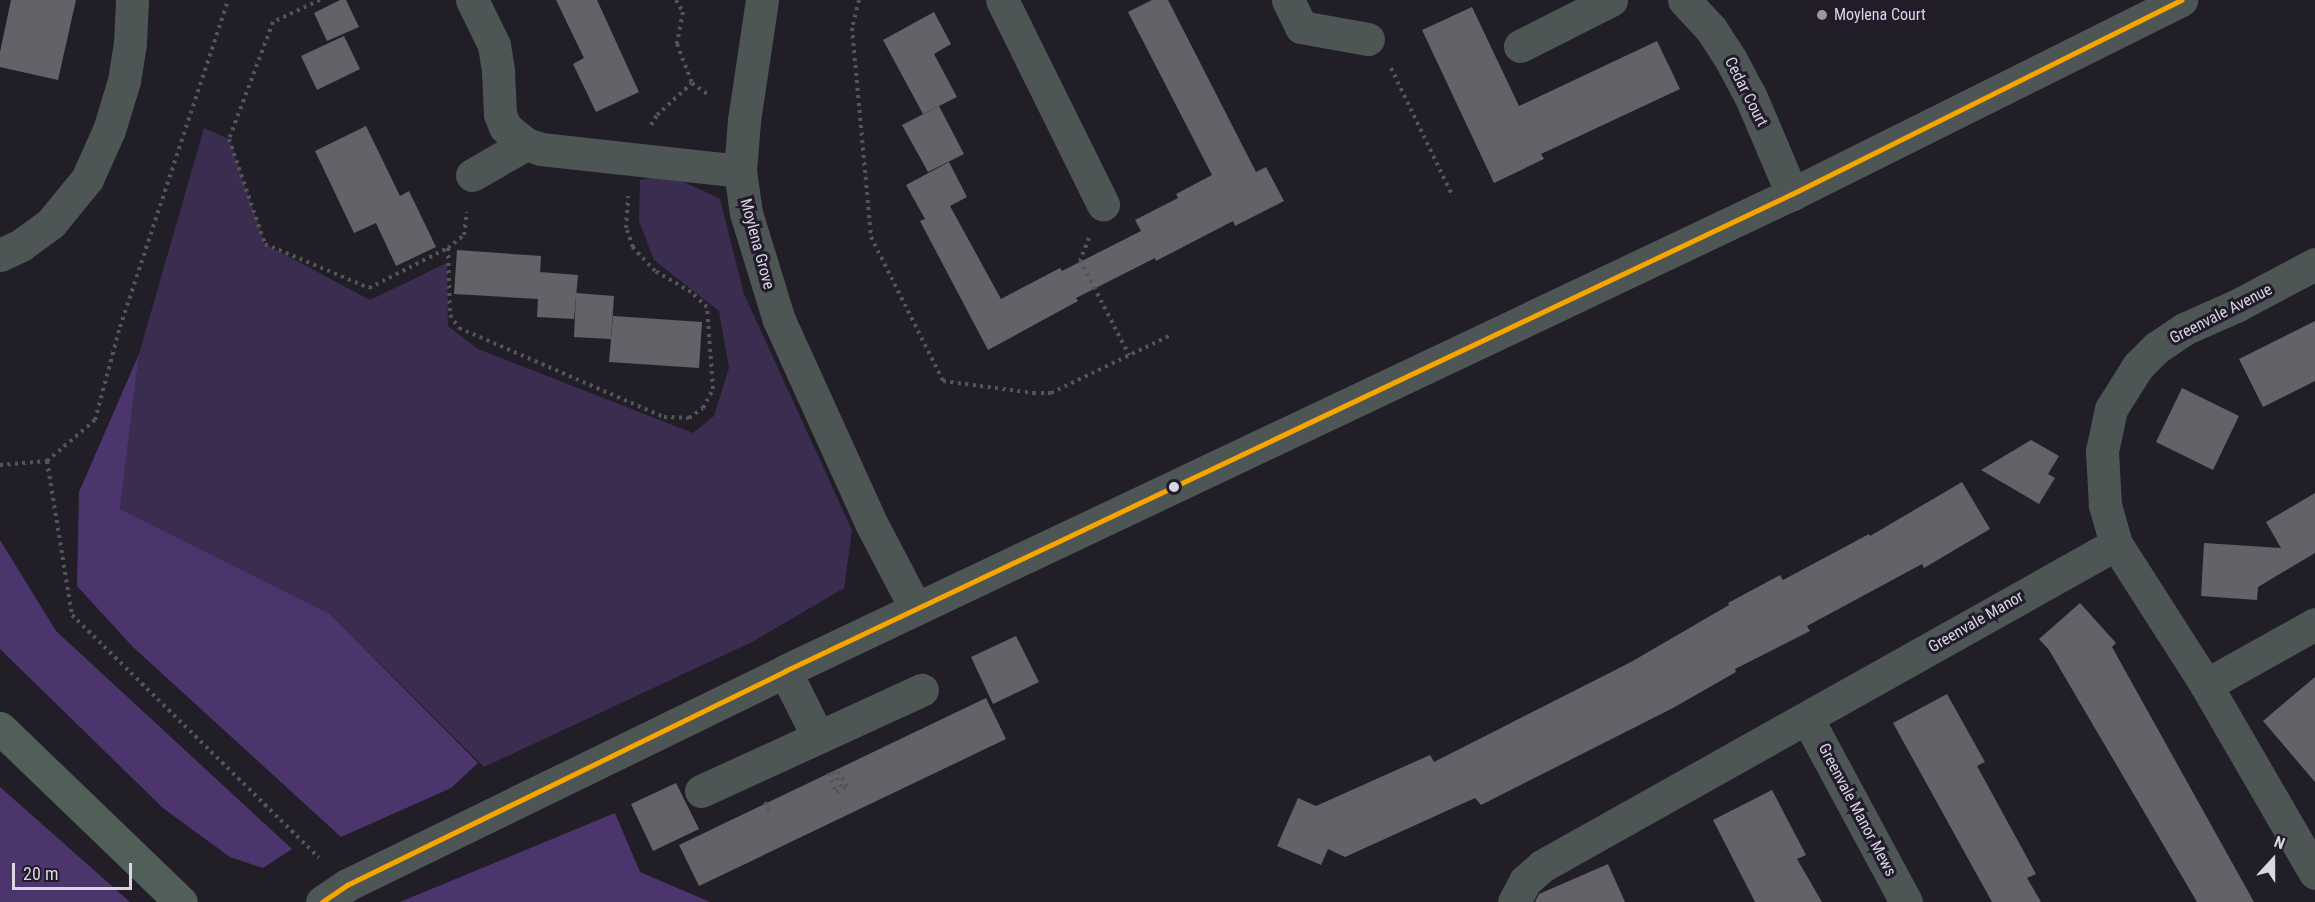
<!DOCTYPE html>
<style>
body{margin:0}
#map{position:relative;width:2315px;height:902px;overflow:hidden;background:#221e28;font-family:"Roboto Condensed",sans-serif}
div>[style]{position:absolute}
.green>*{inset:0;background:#3a2d50}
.forest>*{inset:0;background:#4c356c}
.building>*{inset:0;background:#646169}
.path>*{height:4px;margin-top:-2px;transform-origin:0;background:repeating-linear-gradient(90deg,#525656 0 3px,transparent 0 7.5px)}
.minor>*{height:33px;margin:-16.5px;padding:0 16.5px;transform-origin:16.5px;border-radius:16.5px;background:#4e5655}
.highway>*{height:33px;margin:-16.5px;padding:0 16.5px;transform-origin:16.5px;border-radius:16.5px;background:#505f58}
.bus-1>*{height:4.5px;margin:-2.25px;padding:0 2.25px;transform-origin:2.25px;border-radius:2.25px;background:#f7a600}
.dots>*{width:16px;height:16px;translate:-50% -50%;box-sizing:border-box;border:3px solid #211b2b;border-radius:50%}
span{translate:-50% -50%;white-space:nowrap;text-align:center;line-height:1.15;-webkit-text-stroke:6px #211b2b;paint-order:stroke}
.poi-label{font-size:16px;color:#dad6e2}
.left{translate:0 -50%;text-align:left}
.street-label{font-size:16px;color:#dad6e2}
.north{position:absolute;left:2243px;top:830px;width:60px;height:60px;-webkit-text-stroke:4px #211b2b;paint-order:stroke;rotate:21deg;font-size:16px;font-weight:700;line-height:24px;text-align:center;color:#dad6e2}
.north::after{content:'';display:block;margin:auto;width:21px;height:27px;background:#dad6e2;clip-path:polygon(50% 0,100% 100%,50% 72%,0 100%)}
.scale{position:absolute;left:12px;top:863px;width:120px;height:27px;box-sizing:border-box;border:3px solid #dad6e2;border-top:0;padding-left:8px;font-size:18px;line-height:21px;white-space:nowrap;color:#dad6e2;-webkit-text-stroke:4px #211b2b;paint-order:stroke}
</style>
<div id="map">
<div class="green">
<i style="clip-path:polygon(204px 128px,229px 139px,265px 244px,370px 300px,447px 263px,448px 326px,478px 349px,693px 433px,714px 416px,729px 368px,719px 311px,654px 260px,639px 221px,640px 180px,667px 174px,720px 199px,744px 294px,852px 530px,844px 588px,752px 642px,484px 767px,330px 614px,120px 509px,139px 354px)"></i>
</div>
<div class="forest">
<i style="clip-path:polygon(139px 354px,120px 509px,330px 614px,478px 763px,451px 788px,341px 837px,133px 647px,77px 586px,79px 492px)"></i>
<i style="clip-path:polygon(0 540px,56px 631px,292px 849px,263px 868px,230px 857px,163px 808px,0 649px)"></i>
<i style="clip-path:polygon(0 787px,130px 902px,0 902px)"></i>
<i style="clip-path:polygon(615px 813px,640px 872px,710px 902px,400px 902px)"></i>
</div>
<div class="building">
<i style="clip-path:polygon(11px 0,76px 0,58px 80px,0 67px,0 52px)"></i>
<i style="clip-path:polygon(340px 0,346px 0,359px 27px,327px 41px,314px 13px)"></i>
<i style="clip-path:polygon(556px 0,597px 0,639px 92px,596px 112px,573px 64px,584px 58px)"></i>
<i style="clip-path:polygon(1152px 0,1168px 0,1256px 172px,1266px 167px,1284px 201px,1235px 226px,1233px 221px,1156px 261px,1155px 258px,1076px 298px,1078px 301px,988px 350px,920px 221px,925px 219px,906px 185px,949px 162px,967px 197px,950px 206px,1001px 299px,1060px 268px,1062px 271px,1141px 231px,1135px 220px,1178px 198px,1176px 194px,1212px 175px,1128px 12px)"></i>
<i style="clip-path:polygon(1472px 7px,1519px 106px,1657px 41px,1680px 89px,1541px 154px,1544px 159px,1494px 183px,1422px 30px)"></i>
<i style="clip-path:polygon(934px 12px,951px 44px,934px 54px,957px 97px,923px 114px,883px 40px)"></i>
<i style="clip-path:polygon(344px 36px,360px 69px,317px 90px,301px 56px)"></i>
<i style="clip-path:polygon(939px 106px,964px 154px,928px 172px,902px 125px)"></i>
<i style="clip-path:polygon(366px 126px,400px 196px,409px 191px,436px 247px,396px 266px,376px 223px,354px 233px,315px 151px)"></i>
<i style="clip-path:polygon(457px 250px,541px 256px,539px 295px,540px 272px,578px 275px,574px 319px,537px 317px,538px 299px,454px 294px)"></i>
<i style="clip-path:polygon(576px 293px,614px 296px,611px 339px,574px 337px)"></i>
<i style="clip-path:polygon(613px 316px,702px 322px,699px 368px,609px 362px)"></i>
<i style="clip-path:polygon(2315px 321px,2315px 381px,2263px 407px,2239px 359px)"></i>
<i style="clip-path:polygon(2182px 388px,2239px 416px,2213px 470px,2156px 442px)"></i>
<i style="clip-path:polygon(2031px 440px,2059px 456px,2048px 474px,2055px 478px,2039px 504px,1981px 470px)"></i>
<i style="clip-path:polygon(1962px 482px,1990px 529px,1924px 568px,1922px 564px,1807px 626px,1810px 631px,1735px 669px,1736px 672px,1673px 708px,1481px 805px,1475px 798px,1345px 857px,1328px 849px,1321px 865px,1277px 846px,1298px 798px,1316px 806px,1430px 755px,1434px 762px,1631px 662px,1729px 605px,1728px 603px,1780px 575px,1783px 580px,1869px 534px,1870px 536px)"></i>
<i style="clip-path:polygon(2315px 493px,2315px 553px,2258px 587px,2257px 600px,2201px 596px,2204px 543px,2281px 548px,2266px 522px)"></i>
<i style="clip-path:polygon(2080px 603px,2116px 643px,2112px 647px,2254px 902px,2197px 902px,2049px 650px,2039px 639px)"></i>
<i style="clip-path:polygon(1016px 636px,1039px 682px,993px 704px,971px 657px)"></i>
<i style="clip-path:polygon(2315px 677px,2315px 782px,2263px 721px)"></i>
<i style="clip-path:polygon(1947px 694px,1985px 762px,1977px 766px,2036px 874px,2027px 878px,2041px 902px,1992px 902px,1893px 723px)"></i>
<i style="clip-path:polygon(986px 698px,1006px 739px,699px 886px,679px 845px)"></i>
<i style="clip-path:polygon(676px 783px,699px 829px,653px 851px,631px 804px)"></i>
<i style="clip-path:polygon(1772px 790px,1806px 855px,1797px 859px,1822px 902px,1755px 902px,1713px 820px)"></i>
<i style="clip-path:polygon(1608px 864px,1625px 902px,1535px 902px,1539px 894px)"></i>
</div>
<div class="path">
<i style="left:320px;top:0;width:52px;rotate:154.9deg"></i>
<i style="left:273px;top:22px;width:125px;rotate:110.6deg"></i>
<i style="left:229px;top:139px;width:111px;rotate:71.1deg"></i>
<i style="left:265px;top:244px;width:113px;rotate:22.9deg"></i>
<i style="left:369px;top:288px;width:89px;rotate:-26.9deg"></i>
<i style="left:448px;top:248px;width:21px;rotate:-39deg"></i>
<i style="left:464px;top:235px;width:23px;rotate:-83deg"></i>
<i style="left:676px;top:0;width:14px;rotate:60deg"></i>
<i style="left:683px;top:12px;width:33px;rotate:101deg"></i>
<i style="left:677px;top:44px;width:42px;rotate:69deg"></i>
<i style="left:692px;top:83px;width:22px;rotate:36deg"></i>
<i style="left:859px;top:0;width:29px;rotate:104deg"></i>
<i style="left:852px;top:28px;width:210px;rotate:84.8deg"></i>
<i style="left:871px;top:237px;width:161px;rotate:63.4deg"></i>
<i style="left:943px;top:381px;width:91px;rotate:7.6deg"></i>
<i style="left:1033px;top:393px;width:18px"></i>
<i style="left:1051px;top:393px;width:131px;rotate:-25.8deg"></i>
<i style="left:1391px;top:68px;width:141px;rotate:64.3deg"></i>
<i style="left:651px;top:125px;width:12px;rotate:-59deg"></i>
<i style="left:657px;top:115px;width:47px;rotate:-42.4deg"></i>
<i style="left:1089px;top:238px;width:24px;rotate:112deg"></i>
<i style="left:1080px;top:260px;width:107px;rotate:62.7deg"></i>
<i style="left:448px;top:248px;width:67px;rotate:88.3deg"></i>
<i style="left:450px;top:315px;width:16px;rotate:55deg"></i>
<i style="left:459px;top:328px;width:223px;rotate:23.5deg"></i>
<i style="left:664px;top:417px;width:25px;rotate:2deg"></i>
<i style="left:689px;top:418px;width:17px;rotate:-36deg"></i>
<i style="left:703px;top:408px;width:21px;rotate:-62deg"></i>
<i style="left:713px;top:389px;width:82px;rotate:-94.2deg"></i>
<i style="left:707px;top:307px;width:22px;rotate:-137deg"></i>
<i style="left:691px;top:292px;width:42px;rotate:-149.7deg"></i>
<i style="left:655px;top:271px;width:33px;rotate:-133deg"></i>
<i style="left:633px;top:247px;width:20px;rotate:-110deg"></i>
<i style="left:626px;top:228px;width:32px;rotate:-86deg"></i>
<i style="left:47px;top:461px;width:156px;rotate:80.8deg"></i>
<i style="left:72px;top:615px;width:346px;rotate:44.5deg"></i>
<i style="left:0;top:465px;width:47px;rotate:-4.9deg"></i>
<i style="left:47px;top:461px;width:63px;rotate:-40.5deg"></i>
<i style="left:95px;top:420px;width:96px;rotate:-75deg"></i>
<i style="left:120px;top:327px;width:344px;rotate:-71.7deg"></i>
<i style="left:833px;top:771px;width:20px;rotate:63deg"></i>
<i style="left:828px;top:773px;width:21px;rotate:67deg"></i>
<i style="left:836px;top:792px;width:12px;rotate:-24deg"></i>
<i style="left:847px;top:787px;width:21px;rotate:-119deg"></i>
<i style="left:765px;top:802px;width:10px;rotate:66deg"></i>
</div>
<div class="minor">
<i style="left:472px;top:0;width:50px;rotate:63.9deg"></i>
<i style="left:494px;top:45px;width:26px;rotate:81deg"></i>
<i style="left:498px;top:71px;width:43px;rotate:87.3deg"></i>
<i style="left:500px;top:114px;width:14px;rotate:69deg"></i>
<i style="left:505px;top:127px;width:27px;rotate:39deg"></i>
<i style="left:526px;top:144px;width:16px;rotate:18deg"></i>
<i style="left:541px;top:149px;width:200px;rotate:6.3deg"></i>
<i style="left:762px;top:0;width:122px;rotate:98.5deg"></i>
<i style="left:744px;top:121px;width:50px;rotate:94.6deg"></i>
<i style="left:740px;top:171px;width:42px;rotate:81.9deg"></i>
<i style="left:746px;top:213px;width:112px;rotate:72.9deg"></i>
<i style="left:779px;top:320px;width:223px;rotate:65.6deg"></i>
<i style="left:871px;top:523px;width:97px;rotate:62.4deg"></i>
<i style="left:1002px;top:0;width:228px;rotate:63.7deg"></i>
<i style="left:1288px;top:0;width:30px;rotate:64deg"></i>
<i style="left:1301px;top:27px;width:68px;rotate:10.2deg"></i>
<i style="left:1684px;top:0;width:40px;rotate:47deg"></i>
<i style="left:1711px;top:29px;width:37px;rotate:57deg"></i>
<i style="left:1731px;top:60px;width:40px;rotate:62deg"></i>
<i style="left:1750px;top:95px;width:108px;rotate:67deg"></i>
<i style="left:1520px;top:46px;width:102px;rotate:-26.8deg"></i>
<i style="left:472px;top:175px;width:62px;rotate:-29.9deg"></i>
<i style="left:0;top:255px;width:23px;rotate:-25deg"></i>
<i style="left:21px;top:245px;width:37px;rotate:-36deg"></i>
<i style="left:51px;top:223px;width:57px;rotate:-50.7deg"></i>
<i style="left:87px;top:179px;width:54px;rotate:-65.8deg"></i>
<i style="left:109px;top:130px;width:51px;rotate:-73deg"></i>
<i style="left:124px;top:81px;width:38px;rotate:-81deg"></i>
<i style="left:130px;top:43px;width:43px;rotate:-87.3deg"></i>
<i style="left:2116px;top:544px;width:41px;rotate:-105.8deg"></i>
<i style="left:2105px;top:505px;width:54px;rotate:-93.2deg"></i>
<i style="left:2102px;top:451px;width:43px;rotate:-77.9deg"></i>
<i style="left:2111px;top:409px;width:51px;rotate:-57.9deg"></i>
<i style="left:2138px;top:366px;width:25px;rotate:-45deg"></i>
<i style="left:2156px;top:348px;width:34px;rotate:-34deg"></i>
<i style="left:2184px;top:329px;width:57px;rotate:-23.9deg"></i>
<i style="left:2236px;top:306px;width:89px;rotate:-28deg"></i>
<i style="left:785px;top:671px;width:74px;rotate:63.4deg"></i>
<i style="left:2206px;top:685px;width:125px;rotate:-29.2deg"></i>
<i style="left:1807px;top:718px;width:209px;rotate:61.7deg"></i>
<i style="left:701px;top:791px;width:243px;rotate:-24.6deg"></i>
<i style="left:322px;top:902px;width:30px;rotate:-34deg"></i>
<i style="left:347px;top:885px;width:487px;rotate:-26deg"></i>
<i style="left:785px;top:671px;width:1114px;rotate:-25.35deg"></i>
<i style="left:1792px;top:194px;width:435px;rotate:-26.5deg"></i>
<i style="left:1514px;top:902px;width:24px;rotate:-62deg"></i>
<i style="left:1525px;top:881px;width:23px;rotate:-41deg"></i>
<i style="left:1542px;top:866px;width:658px;rotate:-29.29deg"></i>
<i style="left:2116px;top:544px;width:167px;rotate:57.4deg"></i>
<i style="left:2206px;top:685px;width:217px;rotate:59.9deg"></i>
</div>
<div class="highway">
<i style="left:0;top:728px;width:251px;rotate:43.9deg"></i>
</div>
<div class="bus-1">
<i style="left:322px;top:902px;width:30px;rotate:-34deg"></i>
<i style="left:347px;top:885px;width:487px;rotate:-26deg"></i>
<i style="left:785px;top:671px;width:1114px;rotate:-25.35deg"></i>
<i style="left:1792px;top:194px;width:435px;rotate:-26.5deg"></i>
</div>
<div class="dots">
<i style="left:1822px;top:15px;background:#9a96a1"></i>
<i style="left:1174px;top:487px;background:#dad6e2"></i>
</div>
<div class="poi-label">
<span class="left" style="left:1834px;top:15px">Moylena Court</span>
</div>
<div class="street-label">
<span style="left:1746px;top:92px;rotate:63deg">Cedar Court</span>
<span style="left:757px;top:244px;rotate:75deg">Moylena Grove</span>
<span style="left:2221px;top:314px;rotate:-27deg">Greenvale Avenue</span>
<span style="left:1976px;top:622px;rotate:-30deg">Greenvale Manor</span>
<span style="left:1857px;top:810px;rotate:62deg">Greenvale Manor Mews</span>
</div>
<div class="north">N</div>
<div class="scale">20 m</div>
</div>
